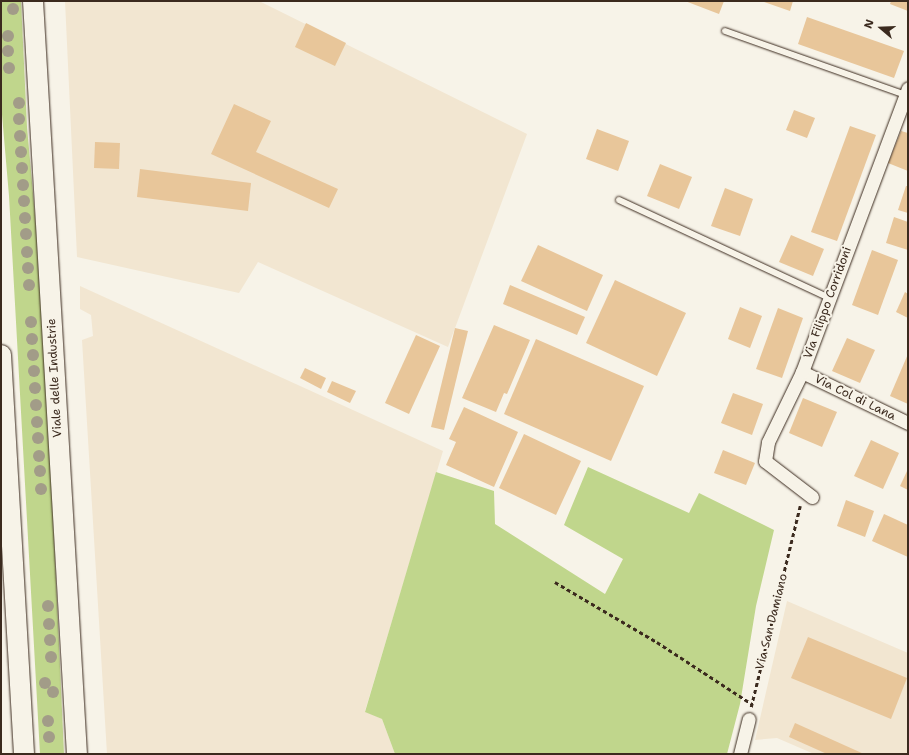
<!DOCTYPE html>
<style>
body{margin:0}
#map{position:relative;width:909px;height:755px;overflow:hidden;background:#f7f3e8;font-family:"Shantell Sans",sans-serif}
div>[style]{position:absolute}
.built>*{inset:0;background:#f2e6d1}
.green>*{inset:0;background:#c0d68c}
.building>*{inset:0;background:#e8c69a}
.path>*{height:2.5px;margin-top:-1.25px;transform-origin:0;background:repeating-linear-gradient(90deg,#3b2a1e 0 4px,transparent 0 7px)}
.roads{filter:drop-shadow(0 0 1px #3b2a1e) drop-shadow(0 0 1px #3b2a1e)}
.lane>*{height:6px;margin:-3px;padding:0 3px;transform-origin:3px;border-radius:3px;background:#f7f3e8}
.street>*{height:13px;margin:-6.5px;padding:0 6.5px;transform-origin:6.5px;border-radius:6.5px;background:#f7f3e8}
.primary>*{height:20px;margin:-10px;padding:0 10px;transform-origin:10px;border-radius:10px;background:#f7f3e8}
.trees>*{width:12px;height:12px;margin:-6px;border-radius:50%;background:#a29c88}
span{translate:-50% -50%;white-space:nowrap;text-align:center;line-height:1.15;-webkit-text-stroke:4px #f7f3e8;paint-order:stroke}
.street-label{font-size:12px;color:#3b2a1e}
.frame{position:absolute;inset:0;border:2px solid #3b2a1e;pointer-events:none}
.north{position:absolute;left:861px;top:8px;width:40px;height:40px;-webkit-text-stroke:3px #f7f3e8;paint-order:stroke;rotate:289deg;font-size:11px;font-weight:700;line-height:16px;text-align:center;color:#3b2a1e}
.north::after{content:'';display:block;margin:auto;width:14px;height:18px;background:#3b2a1e;clip-path:polygon(50% 0,100% 100%,50% 72%,0 100%)}
</style>
<div id="map">
<div class="built">
<i style="clip-path:polygon(65px 1px,259px 1px,527px 134px,448px 347px,258px 262px,239px 293px,77px 257px)"></i>
<i style="clip-path:polygon(80px 286px,443px 451px,365px 711px,382px 719px,395px 754px,107px 754px,82px 340px,93px 336px,91px 315px,80px 309px)"></i>
<i style="clip-path:polygon(787px 601px,908px 653px,908px 754px,814px 754px,777px 738px,755px 740px)"></i>
</div>
<div class="green">
<i style="clip-path:polygon(1px 1px,21px 1px,27px 127px,44px 315px,64px 754px,40px 754px,9px 196px,1px 103px)"></i>
<i style="clip-path:polygon(588px 467px,689px 513px,699px 493px,774px 530px,756px 606px,740px 704px,727px 754px,395px 754px,382px 719px,365px 712px,436px 472px,494px 491px,495px 524px,605px 594px,623px 559px,564px 525px)"></i>
</div>
<div class="building">
<i style="clip-path:polygon(685px 1px,724px 1px,719px 14px)"></i>
<i style="clip-path:polygon(761px 1px,793px 1px,790px 11px)"></i>
<i style="clip-path:polygon(891px 1px,908px 1px,908px 11px,890px 4px)"></i>
<i style="clip-path:polygon(807px 17px,904px 51px,894px 78px,798px 44px)"></i>
<i style="clip-path:polygon(306px 23px,346px 43px,335px 66px,295px 47px)"></i>
<i style="clip-path:polygon(234px 104px,271px 121px,256px 152px,338px 189px,329px 208px,211px 154px)"></i>
<i style="clip-path:polygon(794px 110px,815px 118px,807px 138px,786px 130px)"></i>
<i style="clip-path:polygon(850px 126px,876px 135px,837px 241px,811px 232px)"></i>
<i style="clip-path:polygon(597px 129px,629px 141px,618px 171px,586px 159px)"></i>
<i style="clip-path:polygon(901px 131px,908px 133px,908px 171px,888px 163px)"></i>
<i style="clip-path:polygon(95px 142px,120px 143px,119px 169px,94px 168px)"></i>
<i style="clip-path:polygon(660px 164px,692px 177px,679px 209px,647px 196px)"></i>
<i style="clip-path:polygon(140px 169px,251px 183px,248px 211px,137px 197px)"></i>
<i style="clip-path:polygon(906px 186px,908px 186px,908px 213px,898px 210px)"></i>
<i style="clip-path:polygon(725px 188px,753px 199px,740px 236px,711px 226px)"></i>
<i style="clip-path:polygon(894px 217px,908px 222px,908px 250px,886px 243px)"></i>
<i style="clip-path:polygon(791px 235px,824px 249px,813px 276px,779px 262px)"></i>
<i style="clip-path:polygon(538px 245px,603px 275px,587px 311px,521px 281px)"></i>
<i style="clip-path:polygon(872px 250px,898px 260px,878px 315px,852px 305px)"></i>
<i style="clip-path:polygon(615px 280px,686px 313px,657px 376px,586px 343px)"></i>
<i style="clip-path:polygon(510px 285px,585px 317px,577px 335px,503px 304px)"></i>
<i style="clip-path:polygon(905px 292px,908px 294px,908px 318px,896px 312px)"></i>
<i style="clip-path:polygon(740px 307px,762px 316px,750px 348px,728px 339px)"></i>
<i style="clip-path:polygon(778px 308px,803px 318px,782px 378px,756px 369px)"></i>
<i style="clip-path:polygon(494px 325px,530px 340px,507px 394px,504px 393px,496px 412px,462px 398px)"></i>
<i style="clip-path:polygon(455px 328px,468px 331px,444px 430px,431px 427px)"></i>
<i style="clip-path:polygon(416px 335px,440px 346px,409px 414px,385px 403px)"></i>
<i style="clip-path:polygon(847px 338px,875px 350px,860px 383px,832px 371px)"></i>
<i style="clip-path:polygon(536px 339px,644px 386px,611px 461px,504px 414px)"></i>
<i style="clip-path:polygon(908px 354px,908px 404px,890px 396px)"></i>
<i style="clip-path:polygon(305px 368px,326px 378px,321px 389px,300px 378px)"></i>
<i style="clip-path:polygon(332px 381px,356px 391px,350px 403px,327px 392px)"></i>
<i style="clip-path:polygon(733px 393px,763px 404px,752px 435px,721px 423px)"></i>
<i style="clip-path:polygon(803px 398px,837px 412px,822px 447px,789px 433px)"></i>
<i style="clip-path:polygon(464px 407px,518px 432px,494px 487px,446px 465px,456px 442px,449px 439px)"></i>
<i style="clip-path:polygon(524px 434px,581px 461px,556px 515px,499px 488px)"></i>
<i style="clip-path:polygon(871px 440px,899px 453px,883px 489px,854px 476px)"></i>
<i style="clip-path:polygon(723px 450px,755px 463px,746px 485px,714px 473px)"></i>
<i style="clip-path:polygon(908px 469px,908px 490px,900px 486px)"></i>
<i style="clip-path:polygon(846px 500px,874px 511px,865px 537px,837px 526px)"></i>
<i style="clip-path:polygon(884px 514px,908px 525px,908px 557px,872px 541px)"></i>
<i style="clip-path:polygon(808px 637px,907px 678px,891px 719px,791px 678px)"></i>
<i style="clip-path:polygon(795px 723px,864px 754px,827px 754px,789px 737px)"></i>
</div>
<div class="path">
<i style="left:555px;top:582px;width:118px;rotate:30.5deg"></i>
<i style="left:657px;top:642px;width:113px;rotate:33.1deg"></i>
<i style="left:751px;top:707px;width:207px;rotate:-76.3deg"></i>
</div>
<div class="roads">
<div class="lane">
<i style="left:725px;top:31px;width:192px;rotate:19.5deg"></i>
<i style="left:619px;top:200px;width:232px;rotate:25deg"></i>
</div>
<div class="street">
<i style="left:802px;top:372px;width:118px;rotate:25.7deg"></i>
<i style="left:812px;top:497px;width:59px;rotate:-142.5deg"></i>
<i style="left:765px;top:461px;width:19px;rotate:-81deg"></i>
<i style="left:768px;top:442px;width:78px;rotate:-64.1deg"></i>
<i style="left:802px;top:372px;width:303px;rotate:-69.5deg"></i>
<i style="left:740px;top:754px;width:36px;rotate:-76deg"></i>
</div>
<div class="primary">
<i style="left:33px;top:1px;width:754px;rotate:86.66deg"></i>
<i style="left:1px;top:355px;width:400px;rotate:86.7deg"></i>
</div>
</div>
<div class="trees">
<i style="left:13px;top:9px"></i>
<i style="left:8px;top:36px"></i>
<i style="left:8px;top:51px"></i>
<i style="left:9px;top:68px"></i>
<i style="left:19px;top:103px"></i>
<i style="left:19px;top:119px"></i>
<i style="left:20px;top:136px"></i>
<i style="left:21px;top:152px"></i>
<i style="left:22px;top:168px"></i>
<i style="left:23px;top:185px"></i>
<i style="left:24px;top:201px"></i>
<i style="left:25px;top:218px"></i>
<i style="left:26px;top:234px"></i>
<i style="left:27px;top:252px"></i>
<i style="left:28px;top:268px"></i>
<i style="left:29px;top:285px"></i>
<i style="left:31px;top:322px"></i>
<i style="left:32px;top:339px"></i>
<i style="left:33px;top:355px"></i>
<i style="left:34px;top:371px"></i>
<i style="left:35px;top:388px"></i>
<i style="left:36px;top:405px"></i>
<i style="left:37px;top:422px"></i>
<i style="left:38px;top:438px"></i>
<i style="left:39px;top:456px"></i>
<i style="left:40px;top:471px"></i>
<i style="left:41px;top:489px"></i>
<i style="left:48px;top:606px"></i>
<i style="left:49px;top:624px"></i>
<i style="left:50px;top:640px"></i>
<i style="left:51px;top:657px"></i>
<i style="left:45px;top:683px"></i>
<i style="left:53px;top:692px"></i>
<i style="left:48px;top:721px"></i>
<i style="left:49px;top:737px"></i>
</div>
<div class="street-label">
<span style="left:828px;top:303px;rotate:-70deg">Via Filippo Corridoni</span>
<span style="left:55px;top:378px;rotate:-93deg">Viale delle Industrie</span>
<span style="left:855px;top:398px;rotate:26deg">Via Col di Lana</span>
<span style="left:772px;top:622px;rotate:-76deg">Via San Damiano</span>
</div>
<div class="frame"></div>
<div class="north">N</div>
</div>
